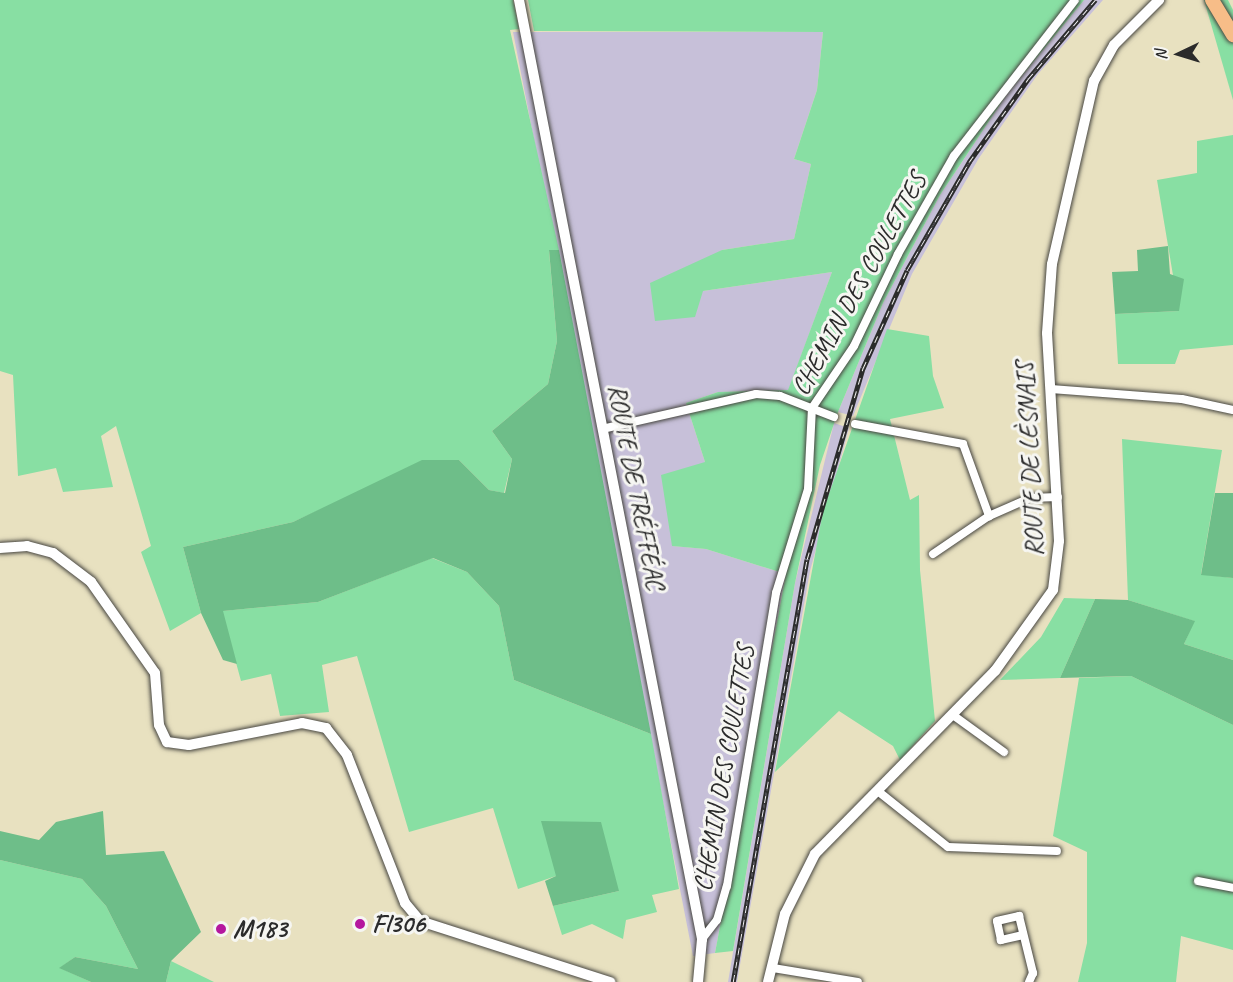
<!DOCTYPE html>
<meta charset="utf-8">
<style>
body{margin:0}
#map{position:relative;width:1233px;height:982px;overflow:hidden;background:#e8e1c0;font-family:Caveat,sans-serif}
div>[style]{position:absolute}
.industrial>*{inset:0;background:#c7c0d9}
.green>*{inset:0;background:#88dfa3}
.forest>*{inset:0;background:#6ebe89}
.roads{filter:drop-shadow(0 0 2px #474641) drop-shadow(0 0 2px #474641)}
.minor>*{height:8px;margin:-4px;padding:0 4px;transform-origin:4px;border-radius:4px;background:#fff}
.tertiary>*{height:10px;margin:-5px;padding:0 5px;transform-origin:5px;border-radius:5px;background:#fff}
.trunk>*{height:14px;margin:-7px;padding:0 7px;transform-origin:7px;border-radius:7px;background:#f7bd88}
.rail>*{height:4.5px;margin-top:-2.25px;transform-origin:0;background:repeating-linear-gradient(90deg,#f6f6f2 0 7px,#2b2b2b 0 14px);box-sizing:border-box;border-block:2px solid #2b2b2b}
.dots>*{width:16px;height:16px;translate:-50% -50%;box-sizing:border-box;border:3px solid #f6f6f2;border-radius:50%}
span{translate:-50% -50%;white-space:nowrap;text-align:center;line-height:1.15;-webkit-text-stroke:6px #f6f6f2;paint-order:stroke}
.street-label{font-size:26px;color:#2b2b2b}
.poi-label{font-size:26px;color:#2b2b2b;font-weight:700}
.left{translate:0 -50%;text-align:left}
.north{position:absolute;left:1149px;top:24px;width:60px;height:60px;-webkit-text-stroke:4px #f6f6f2;paint-order:stroke;rotate:266deg;font-size:16px;font-weight:700;line-height:24px;text-align:center;color:#2b2b2b}
.north::after{content:'';display:block;margin:auto;width:21px;height:27px;background:#2b2b2b;clip-path:polygon(50% 0,100% 100%,50% 72%,0 100%)}
</style>
<div id="map">
<div class="industrial">
<i style="clip-path:polygon(1084px 0,1103px 0,1038px 74px,979px 158px,912px 274px,853px 416px,838px 412px,883px 303px,940px 195px,1007px 94px)"></i>
<i style="clip-path:polygon(513px 32px,823px 32px,817px 90px,794px 159px,811px 164px,794px 239px,722px 250px,703px 291px,832px 272px,788px 391px,718px 392px,686px 403px,705px 462px,673px 546px,706px 549px,786px 574px,715px 953px,693px 956px)"></i>
<i style="clip-path:polygon(834px 423px,849px 428px,810px 571px,737px 982px,728px 982px,795px 583px)"></i>
</div>
<div class="green">
<i style="clip-path:polygon(0 0,513px 0,519px 29px,510px 30px,559px 250px,549px 251px,557px 341px,548px 384px,492px 431px,512px 459px,504px 493px,489px 490px,459px 460px,348px 497px,293px 522px,183px 547px,201px 613px,170px 631px,141px 552px,151px 546px,116px 426px,101px 436px,113px 487px,63px 492px,56px 468px,18px 476px,13px 375px,0 371px)"></i>
<i style="clip-path:polygon(528px 0,1084px 0,1007px 94px,940px 195px,883px 303px,838px 412px,820px 465px,795px 583px,733px 951px,715px 953px,786px 574px,706px 549px,672px 546px,661px 475px,705px 462px,686px 403px,718px 392px,788px 390px,832px 272px,703px 291px,695px 317px,655px 321px,650px 283px,722px 250px,794px 239px,811px 164px,794px 159px,817px 90px,823px 32px,534px 31px)"></i>
<i style="clip-path:polygon(1204px 0,1228px 0,1233px 10px,1233px 100px)"></i>
<i style="clip-path:polygon(1233px 135px,1233px 345px,1180px 350px,1175px 364px,1118px 364px,1115px 314px,1179px 311px,1157px 180px,1197px 173px,1197px 141px)"></i>
<i style="clip-path:polygon(887px 329px,929px 336px,933px 376px,944px 408px,890px 419px,910px 500px,919px 495px,920px 570px,935px 721px,900px 760px,893px 746px,839px 711px,775px 772px,823px 511px)"></i>
<i style="clip-path:polygon(1122px 439px,1222px 450px,1201px 574px,1233px 578px,1233px 660px,1184px 644px,1194px 621px,1128px 600px)"></i>
<i style="clip-path:polygon(432px 558px,467px 572px,499px 606px,514px 680px,651px 734px,679px 889px,652px 895px,657px 912px,626px 920px,623px 939px,592px 924px,562px 935px,553px 906px,619px 891px,556px 876px,518px 889px,493px 808px,409px 832px,357px 656px,322px 665px,329px 712px,280px 716px,271px 674px,241px 681px,222px 611px,318px 602px)"></i>
<i style="clip-path:polygon(1064px 598px,1095px 599px,1060px 678px,1000px 680px,1041px 637px)"></i>
<i style="clip-path:polygon(1131px 676px,1233px 725px,1233px 950px,1181px 936px,1176px 982px,1078px 982px,1087px 943px,1087px 852px,1053px 836px,1079px 678px)"></i>
<i style="clip-path:polygon(0 860px,82px 879px,106px 906px,138px 969px,75px 957px,60px 968px,91px 982px,0 982px)"></i>
<i style="clip-path:polygon(171px 961px,214px 982px,166px 982px)"></i>
</div>
<div class="forest">
<i style="clip-path:polygon(1168px 246px,1170px 274px,1184px 279px,1179px 311px,1115px 314px,1112px 272px,1138px 271px,1137px 250px)"></i>
<i style="clip-path:polygon(549px 250px,559px 250px,651px 734px,514px 680px,499px 606px,467px 572px,433px 558px,318px 602px,223px 611px,237px 664px,223px 660px,201px 613px,183px 547px,293px 522px,422px 460px,459px 460px,489px 490px,505px 493px,512px 459px,492px 431px,548px 384px,557px 341px)"></i>
<i style="clip-path:polygon(1215px 493px,1233px 493px,1233px 578px,1201px 575px)"></i>
<i style="clip-path:polygon(1095px 599px,1128px 600px,1195px 621px,1184px 644px,1233px 660px,1233px 725px,1131px 676px,1060px 678px)"></i>
<i style="clip-path:polygon(103px 811px,106px 855px,164px 851px,201px 932px,171px 961px,166px 982px,91px 982px,59px 968px,75px 957px,138px 969px,106px 906px,82px 879px,0 860px,0 831px,39px 840px,56px 822px)"></i>
<i style="clip-path:polygon(541px 821px,601px 822px,619px 891px,553px 906px,545px 881px,556px 876px)"></i>
</div>
<div class="roads">
<div class="minor">
<i style="left:1051px;top:389px;width:131px;rotate:4.4deg"></i>
<i style="left:1182px;top:399px;width:52px;rotate:12.2deg"></i>
<i style="left:855px;top:424px;width:110px;rotate:10.5deg"></i>
<i style="left:963px;top:444px;width:77px;rotate:70.1deg"></i>
<i style="left:989px;top:516px;width:45px;rotate:-23.7deg"></i>
<i style="left:1030px;top:498px;width:28px;rotate:-2deg"></i>
<i style="left:602px;top:429px;width:158px;rotate:-12.8deg"></i>
<i style="left:756px;top:394px;width:24px;rotate:5deg"></i>
<i style="left:780px;top:396px;width:58px;rotate:21.3deg"></i>
<i style="left:933px;top:554px;width:68px;rotate:-34.2deg"></i>
<i style="left:953px;top:715px;width:63px;rotate:36deg"></i>
<i style="left:879px;top:792px;width:88px;rotate:38.6deg"></i>
<i style="left:948px;top:847px;width:109px;rotate:2.1deg"></i>
<i style="left:1198px;top:881px;width:36px;rotate:11deg"></i>
<i style="left:1023px;top:935px;width:23px;rotate:167deg"></i>
<i style="left:1001px;top:940px;width:19px;rotate:-102deg"></i>
<i style="left:997px;top:921px;width:23px;rotate:-13deg"></i>
<i style="left:1019px;top:916px;width:59px;rotate:76.2deg"></i>
<i style="left:1033px;top:973px;width:10px;rotate:114deg"></i>
<i style="left:702px;top:939px;width:24px;rotate:-52deg"></i>
<i style="left:717px;top:920px;width:35px;rotate:-74deg"></i>
<i style="left:727px;top:886px;width:297px;rotate:-80.5deg"></i>
<i style="left:776px;top:593px;width:109px;rotate:-72.9deg"></i>
<i style="left:808px;top:489px;width:81px;rotate:-87.2deg"></i>
<i style="left:812px;top:408px;width:75px;rotate:-55.9deg"></i>
<i style="left:854px;top:346px;width:102px;rotate:-64.4deg"></i>
<i style="left:898px;top:254px;width:113px;rotate:-60.3deg"></i>
<i style="left:954px;top:156px;width:197px;rotate:-52.2deg"></i>
<i style="left:773px;top:968px;width:86px;rotate:9.4deg"></i>
</div>
<div class="tertiary">
<i style="left:519px;top:0;width:957px;rotate:78.97deg"></i>
<i style="left:702px;top:939px;width:43px;rotate:95.3deg"></i>
<i style="left:0;top:548px;width:27px;rotate:-4deg"></i>
<i style="left:27px;top:546px;width:27px;rotate:15deg"></i>
<i style="left:53px;top:553px;width:48px;rotate:37.3deg"></i>
<i style="left:91px;top:582px;width:111px;rotate:54.9deg"></i>
<i style="left:155px;top:673px;width:52px;rotate:85.6deg"></i>
<i style="left:159px;top:725px;width:19px;rotate:65deg"></i>
<i style="left:167px;top:742px;width:22px;rotate:8deg"></i>
<i style="left:189px;top:745px;width:115px;rotate:-11deg"></i>
<i style="left:302px;top:723px;width:25px;rotate:12deg"></i>
<i style="left:326px;top:728px;width:34px;rotate:52deg"></i>
<i style="left:347px;top:755px;width:159px;rotate:68.6deg"></i>
<i style="left:405px;top:903px;width:23px;rotate:50deg"></i>
<i style="left:420px;top:921px;width:200px;rotate:17.8deg"></i>
<i style="left:768px;top:982px;width:70px;rotate:-76deg"></i>
<i style="left:785px;top:914px;width:67px;rotate:-63.4deg"></i>
<i style="left:815px;top:854px;width:257px;rotate:-45.5deg"></i>
<i style="left:995px;top:671px;width:100px;rotate:-54.4deg"></i>
<i style="left:1053px;top:590px;width:49px;rotate:-83deg"></i>
<i style="left:1059px;top:541px;width:208px;rotate:-93.3deg"></i>
<i style="left:1047px;top:333px;width:69px;rotate:-85.9deg"></i>
<i style="left:1052px;top:264px;width:188px;rotate:-77.1deg"></i>
<i style="left:1094px;top:81px;width:41px;rotate:-60.9deg"></i>
<i style="left:1114px;top:45px;width:64px;rotate:-45deg"></i>
</div>
<div class="trunk">
<i style="left:1212px;top:0;width:41px;rotate:59deg"></i>
</div>
</div>
<div class="rail">
<i style="left:733px;top:982px;width:429px;rotate:-80.1deg"></i>
<i style="left:807px;top:559px;width:199px;rotate:-73.7deg"></i>
<i style="left:863px;top:368px;width:107px;rotate:-65.8deg"></i>
<i style="left:907px;top:270px;width:125px;rotate:-60.1deg"></i>
<i style="left:969px;top:162px;width:102px;rotate:-54.6deg"></i>
<i style="left:1028px;top:79px;width:104px;rotate:-49.7deg"></i>
</div>
<div class="dots">
<i style="left:360px;top:924px;background:#b5179e"></i>
<i style="left:221px;top:929px;background:#b5179e"></i>
</div>
<div class="street-label">
<span style="left:859px;top:284px;rotate:-61deg">CHEMIN DES COULETTES</span>
<span style="left:1030px;top:459px;rotate:-93deg">ROUTE DE LÈSNAIS</span>
<span style="left:636px;top:487px;rotate:79deg">ROUTE DE TRÉFFÉAC</span>
<span style="left:724px;top:768px;rotate:-80deg">CHEMIN DES COULETTES</span>
</div>
<div class="poi-label">
<span class="left" style="left:372px;top:924px">Fl306</span>
<span class="left" style="left:233px;top:929px">M183</span>
</div>
<div class="north">N</div>
</div>
